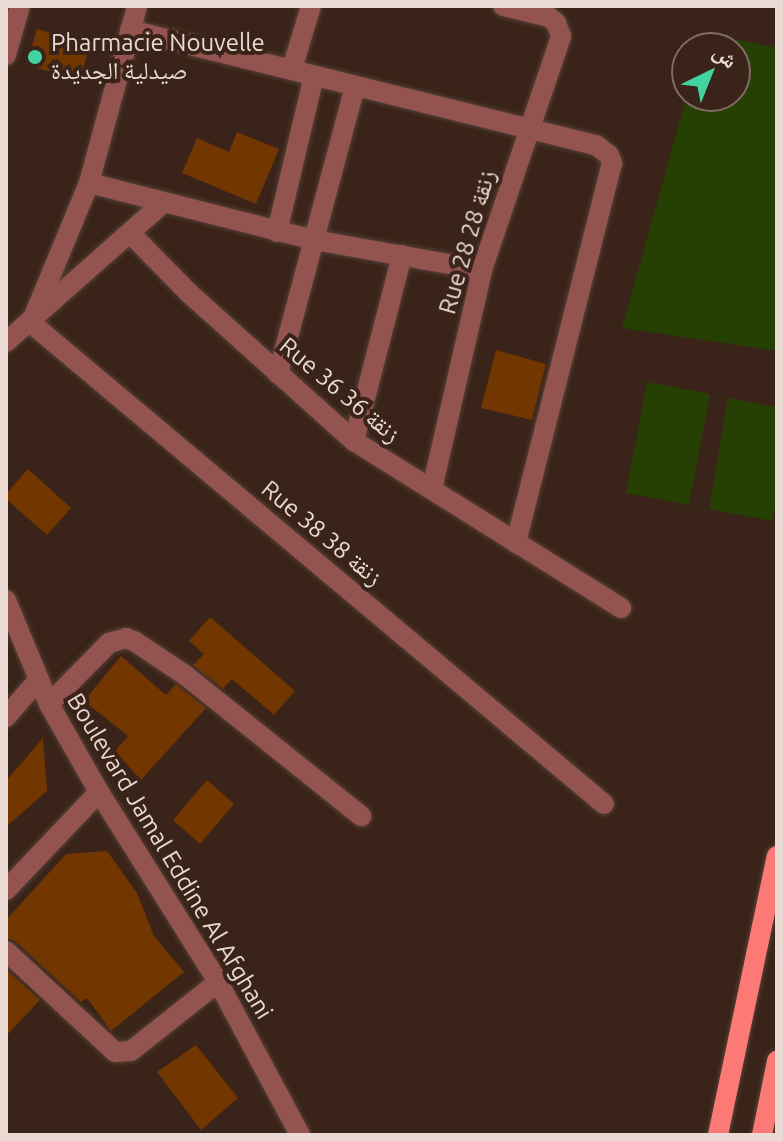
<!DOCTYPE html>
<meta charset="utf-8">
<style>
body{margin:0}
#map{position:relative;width:783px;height:1141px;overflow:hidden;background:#3a2318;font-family:Ubuntu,"Noto Naskh Arabic",sans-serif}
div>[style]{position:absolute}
.green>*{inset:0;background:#263f03}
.building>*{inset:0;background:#723600}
.roads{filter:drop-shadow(0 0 2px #564036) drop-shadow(0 0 2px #564036)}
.minor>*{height:20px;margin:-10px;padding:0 10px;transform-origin:10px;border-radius:10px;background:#935450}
.major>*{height:20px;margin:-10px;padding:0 10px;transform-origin:10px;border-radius:10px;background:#fc7a75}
.dots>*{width:22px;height:22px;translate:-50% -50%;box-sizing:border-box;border:4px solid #3a2318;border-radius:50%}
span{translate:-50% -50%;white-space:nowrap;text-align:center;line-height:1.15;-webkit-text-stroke:8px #3a2318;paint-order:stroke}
.poi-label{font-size:24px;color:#eadad3}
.left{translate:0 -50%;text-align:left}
.street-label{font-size:24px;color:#eadad3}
.frame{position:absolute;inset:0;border:8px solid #eadad3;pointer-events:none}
.north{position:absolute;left:671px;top:32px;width:80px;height:80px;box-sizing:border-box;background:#3a2318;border:2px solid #806c63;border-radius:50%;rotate:43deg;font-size:22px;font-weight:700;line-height:32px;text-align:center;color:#eadad3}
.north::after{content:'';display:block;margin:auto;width:28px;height:36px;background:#41d4a1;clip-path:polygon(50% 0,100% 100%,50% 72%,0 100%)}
</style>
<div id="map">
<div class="green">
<i style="clip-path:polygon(704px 33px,777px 48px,777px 351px,622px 328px,687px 95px,735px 96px,735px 48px,700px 48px)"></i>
<i style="clip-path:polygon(647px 382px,710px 394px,689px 505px,626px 493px)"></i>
<i style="clip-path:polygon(728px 398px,777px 407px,777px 495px,773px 521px,709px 509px)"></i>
</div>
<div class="building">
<i style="clip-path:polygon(37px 29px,90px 44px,80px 80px,26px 65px)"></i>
<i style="clip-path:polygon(237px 132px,279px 149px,256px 204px,182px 173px,197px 138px,229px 152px)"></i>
<i style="clip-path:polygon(496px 350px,546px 364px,532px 420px,481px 408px)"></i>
<i style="clip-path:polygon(28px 469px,71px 508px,47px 535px,6px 499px,6px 494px)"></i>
<i style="clip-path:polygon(210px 617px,295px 691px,274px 715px,232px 679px,223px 689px,193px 665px,204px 654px,189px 641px)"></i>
<i style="clip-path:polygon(121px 656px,166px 695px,176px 684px,206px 708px,141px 780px,115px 751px,128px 736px,84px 701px)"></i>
<i style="clip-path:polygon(43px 738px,47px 791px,6px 827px,6px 781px)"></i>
<i style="clip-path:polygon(207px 780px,234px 804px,200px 844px,173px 820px)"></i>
<i style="clip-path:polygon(107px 851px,137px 893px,154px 936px,184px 972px,111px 1031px,87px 998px,81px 1002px,15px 941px,6px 938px,6px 920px,66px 854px)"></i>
<i style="clip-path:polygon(6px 969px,40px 1000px,6px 1036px)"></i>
<i style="clip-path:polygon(196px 1045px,238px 1098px,201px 1130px,157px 1072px)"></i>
</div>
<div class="roads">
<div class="minor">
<i style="left:130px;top:30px;width:480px;rotate:13.9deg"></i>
<i style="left:596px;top:145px;width:16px;rotate:38deg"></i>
<i style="left:609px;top:155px;width:9px;rotate:69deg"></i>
<i style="left:612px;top:163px;width:392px;rotate:104.2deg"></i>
<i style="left:6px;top:55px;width:51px;rotate:-74.1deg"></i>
<i style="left:292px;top:69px;width:66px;rotate:-73.2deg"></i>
<i style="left:89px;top:183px;width:232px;rotate:14.2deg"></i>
<i style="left:314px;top:240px;width:171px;rotate:10.1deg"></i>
<i style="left:277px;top:232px;width:161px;rotate:-76.7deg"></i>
<i style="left:130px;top:233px;width:84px;rotate:45.5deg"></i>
<i style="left:189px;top:293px;width:222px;rotate:41.9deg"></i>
<i style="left:354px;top:441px;width:315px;rotate:32deg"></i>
<i style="left:31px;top:323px;width:748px;rotate:40.01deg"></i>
<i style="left:31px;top:323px;width:152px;rotate:-67.5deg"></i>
<i style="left:89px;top:183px;width:183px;rotate:-74.8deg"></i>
<i style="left:6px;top:342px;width:208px;rotate:-41.5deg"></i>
<i style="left:278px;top:374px;width:297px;rotate:-75deg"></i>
<i style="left:354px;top:441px;width:192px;rotate:-75.5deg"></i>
<i style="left:432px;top:489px;width:225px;rotate:-77.1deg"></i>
<i style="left:482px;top:270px;width:247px;rotate:-71.3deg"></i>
<i style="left:561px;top:36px;width:14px;rotate:-111deg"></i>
<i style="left:556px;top:23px;width:9px;rotate:-139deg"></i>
<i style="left:549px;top:17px;width:47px;rotate:-166.6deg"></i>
<i style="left:6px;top:600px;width:113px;rotate:67.5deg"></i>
<i style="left:49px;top:704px;width:101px;rotate:60.4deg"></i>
<i style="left:99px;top:792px;width:224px;rotate:57.9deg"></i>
<i style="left:218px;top:982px;width:174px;rotate:61.8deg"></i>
<i style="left:49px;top:704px;width:86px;rotate:-45.5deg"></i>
<i style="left:109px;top:643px;width:18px;rotate:-16deg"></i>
<i style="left:126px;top:638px;width:9px;rotate:21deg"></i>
<i style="left:134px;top:641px;width:61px;rotate:33.7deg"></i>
<i style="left:185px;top:675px;width:226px;rotate:38.7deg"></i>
<i style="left:6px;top:717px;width:49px;rotate:-49.1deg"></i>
<i style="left:6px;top:890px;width:135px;rotate:-46.5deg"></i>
<i style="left:6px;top:951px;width:149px;rotate:42.8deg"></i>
<i style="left:115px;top:1052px;width:16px;rotate:-4deg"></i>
<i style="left:131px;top:1051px;width:111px;rotate:-38.4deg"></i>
</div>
<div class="major">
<i style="left:718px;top:1135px;width:285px;rotate:-78.1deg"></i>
<i style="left:762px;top:1135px;width:76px;rotate:-78.5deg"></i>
</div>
</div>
<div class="dots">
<i style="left:35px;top:57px;background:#41d4a1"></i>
</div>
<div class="poi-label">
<span class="left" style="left:51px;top:57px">Pharmacie Nouvelle<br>صيدلية الجديدة</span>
</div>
<div class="street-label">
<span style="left:467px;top:242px;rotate:-74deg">Rue 28 زنقة 28</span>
<span style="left:340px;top:390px;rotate:40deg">Rue 36 زنقة 36</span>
<span style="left:322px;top:533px;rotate:40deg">Rue 38 زنقة 38</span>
<span style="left:170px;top:856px;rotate:59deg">Boulevard Jamal Eddine Al Afghani</span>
</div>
<div class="frame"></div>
<div class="north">ش</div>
</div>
